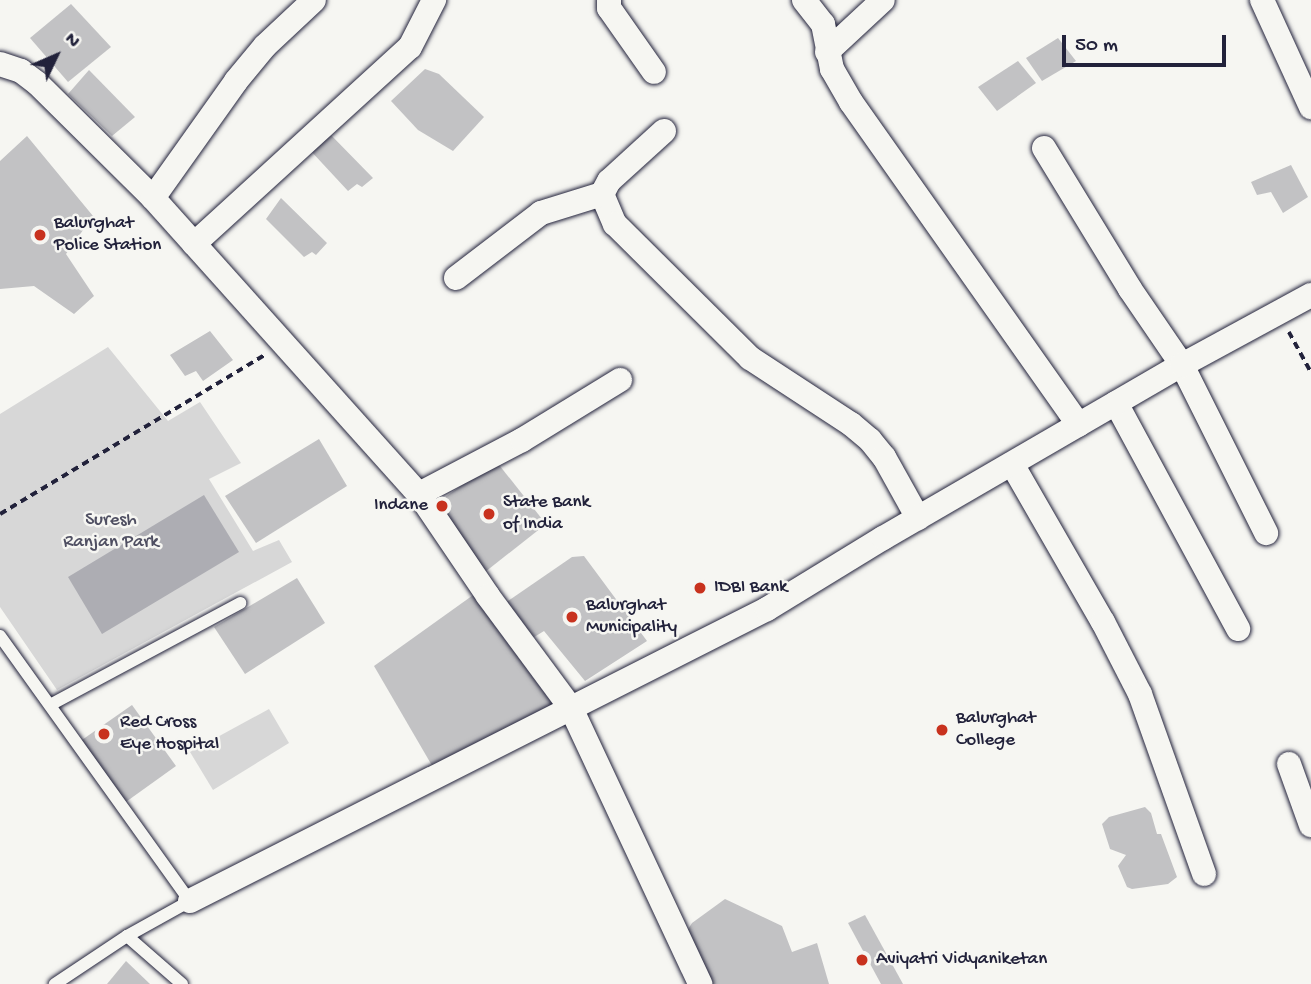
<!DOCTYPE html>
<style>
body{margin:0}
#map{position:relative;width:1311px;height:984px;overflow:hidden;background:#f6f6f2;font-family:"Gochi Hand",sans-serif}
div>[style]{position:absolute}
.green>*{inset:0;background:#d7d7d7}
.water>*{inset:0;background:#adadb3}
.building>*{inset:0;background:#c2c2c4}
.path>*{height:3.5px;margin-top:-1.75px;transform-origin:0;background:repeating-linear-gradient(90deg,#22223b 0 7px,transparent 0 12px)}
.roads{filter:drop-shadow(0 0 2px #22223b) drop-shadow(0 0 2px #22223b)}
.lane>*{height:12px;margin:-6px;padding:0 6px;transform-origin:6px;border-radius:6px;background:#f6f6f2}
.street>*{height:24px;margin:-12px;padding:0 12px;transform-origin:12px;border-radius:12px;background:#f6f6f2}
.dots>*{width:19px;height:19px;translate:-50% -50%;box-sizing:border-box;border:4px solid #f6f6f2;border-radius:50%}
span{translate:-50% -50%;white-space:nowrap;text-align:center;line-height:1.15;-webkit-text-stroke:5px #f6f6f2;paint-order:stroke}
.poi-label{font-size:19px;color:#22223b}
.left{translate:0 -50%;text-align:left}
.right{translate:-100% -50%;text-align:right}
.park-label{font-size:19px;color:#4f4f62}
.north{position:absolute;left:21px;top:21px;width:70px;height:70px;-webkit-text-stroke:5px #f6f6f2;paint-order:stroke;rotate:46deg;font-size:19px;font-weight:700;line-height:28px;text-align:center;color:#22223b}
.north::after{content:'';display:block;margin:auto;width:24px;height:32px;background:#22223b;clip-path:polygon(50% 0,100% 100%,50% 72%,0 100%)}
.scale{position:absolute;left:1062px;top:35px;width:164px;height:32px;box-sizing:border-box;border:4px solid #22223b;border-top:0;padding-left:9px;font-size:21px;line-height:24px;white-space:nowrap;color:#22223b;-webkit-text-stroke:5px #f6f6f2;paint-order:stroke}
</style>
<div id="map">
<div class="green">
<i style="clip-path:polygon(108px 347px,168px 421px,200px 402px,241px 463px,209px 479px,253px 551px,279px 540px,292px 562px,57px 690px,0 607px,0 414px)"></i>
<i style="clip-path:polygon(269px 709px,289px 743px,213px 790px,190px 752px)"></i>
</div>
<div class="water">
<i style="clip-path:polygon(204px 495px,239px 552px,102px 634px,68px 577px)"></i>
</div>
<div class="building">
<i style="clip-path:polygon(71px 4px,111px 47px,68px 82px,30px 38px)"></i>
<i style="clip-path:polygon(1058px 38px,1076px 61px,1042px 81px,1026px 58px)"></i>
<i style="clip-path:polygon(1018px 61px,1036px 83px,997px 111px,978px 87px)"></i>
<i style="clip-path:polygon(425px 69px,439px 74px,484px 117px,453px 151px,418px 130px,391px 101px)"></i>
<i style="clip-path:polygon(89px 70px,135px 117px,112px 136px,68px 94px)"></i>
<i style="clip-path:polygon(329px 133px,373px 178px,362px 187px,357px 184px,348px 191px,309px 149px)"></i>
<i style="clip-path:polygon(27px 136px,93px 216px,66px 254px,94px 296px,74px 314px,34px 286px,0 289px,0 161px)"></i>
<i style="clip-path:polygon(1291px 165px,1308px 197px,1283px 213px,1271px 192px,1257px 195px,1251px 182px)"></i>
<i style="clip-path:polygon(281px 198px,327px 243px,316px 255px,312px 252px,304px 257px,266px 219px)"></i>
<i style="clip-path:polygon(210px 331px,233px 360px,203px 381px,196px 371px,185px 376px,170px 355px)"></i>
<i style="clip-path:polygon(319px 439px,347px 486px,256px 543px,225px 496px)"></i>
<i style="clip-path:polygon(496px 461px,546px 524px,480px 576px,434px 505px)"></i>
<i style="clip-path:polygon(584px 556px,647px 641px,585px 681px,544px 631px,531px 639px,505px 603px,572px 557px)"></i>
<i style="clip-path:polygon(297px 578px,325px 623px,245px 674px,214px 627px)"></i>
<i style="clip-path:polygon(476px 593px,563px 706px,434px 769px,374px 666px)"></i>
<i style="clip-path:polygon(132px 705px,176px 766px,123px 804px,79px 742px)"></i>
<i style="clip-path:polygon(1145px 807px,1151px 813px,1157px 834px,1161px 834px,1177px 877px,1168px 884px,1132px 889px,1127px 887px,1118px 866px,1126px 855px,1110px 849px,1102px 824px,1109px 817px)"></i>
<i style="clip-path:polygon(725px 899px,782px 926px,792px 952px,817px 943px,829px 984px,710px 984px,687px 931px,692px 923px)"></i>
<i style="clip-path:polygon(865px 915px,903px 984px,881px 984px,848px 923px)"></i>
<i style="clip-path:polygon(126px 961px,150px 984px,107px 984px)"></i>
</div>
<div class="path">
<i style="left:1289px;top:332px;width:46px;rotate:61.2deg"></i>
<i style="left:0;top:514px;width:309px;rotate:-31deg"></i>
</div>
<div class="roads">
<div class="lane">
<i style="left:0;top:636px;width:326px;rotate:54.4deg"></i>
<i style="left:190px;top:901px;width:72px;rotate:150.9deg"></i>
<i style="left:127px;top:936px;width:87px;rotate:146.3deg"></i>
<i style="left:50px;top:705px;width:216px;rotate:-28.2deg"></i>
<i style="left:127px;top:936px;width:73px;rotate:41.1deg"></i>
</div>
<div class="street">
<i style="left:609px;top:0;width:8px;rotate:90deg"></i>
<i style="left:609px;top:8px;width:78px;rotate:54.9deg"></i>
<i style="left:804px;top:0;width:31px;rotate:52deg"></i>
<i style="left:823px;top:24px;width:46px;rotate:78.7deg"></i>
<i style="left:832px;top:69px;width:38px;rotate:60deg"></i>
<i style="left:851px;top:102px;width:395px;rotate:54.8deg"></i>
<i style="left:1262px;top:0;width:118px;rotate:65.4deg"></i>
<i style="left:827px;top:52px;width:76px;rotate:-42.9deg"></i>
<i style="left:0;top:64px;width:22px;rotate:18deg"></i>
<i style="left:21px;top:71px;width:21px;rotate:37deg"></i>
<i style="left:38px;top:84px;width:162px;rotate:44.7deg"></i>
<i style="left:153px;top:198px;width:398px;rotate:48.1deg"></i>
<i style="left:419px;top:494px;width:123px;rotate:55.9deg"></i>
<i style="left:488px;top:596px;width:139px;rotate:53.5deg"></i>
<i style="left:571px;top:708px;width:305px;rotate:64.9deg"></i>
<i style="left:664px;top:131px;width:74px;rotate:137.7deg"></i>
<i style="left:609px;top:181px;width:15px;rotate:118deg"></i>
<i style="left:602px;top:194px;width:33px;rotate:67deg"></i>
<i style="left:615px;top:224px;width:190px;rotate:44.8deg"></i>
<i style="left:750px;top:358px;width:121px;rotate:33.2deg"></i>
<i style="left:851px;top:424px;width:25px;rotate:40deg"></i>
<i style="left:870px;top:440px;width:22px;rotate:51deg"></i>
<i style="left:884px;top:457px;width:70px;rotate:60.9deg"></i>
<i style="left:1044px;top:148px;width:165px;rotate:58.6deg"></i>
<i style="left:1130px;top:289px;width:92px;rotate:55.6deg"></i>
<i style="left:1182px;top:365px;width:188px;rotate:63.4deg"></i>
<i style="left:153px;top:198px;width:143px;rotate:-54.6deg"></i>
<i style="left:236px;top:81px;width:45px;rotate:-50.4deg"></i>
<i style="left:265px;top:46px;width:67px;rotate:-43.2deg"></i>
<i style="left:194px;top:244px;width:292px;rotate:-42.4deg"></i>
<i style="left:410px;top:47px;width:53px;rotate:-62.9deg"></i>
<i style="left:456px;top:278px;width:107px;rotate:-37.4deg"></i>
<i style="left:541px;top:213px;width:64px;rotate:-17.3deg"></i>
<i style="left:1116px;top:403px;width:257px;rotate:61.6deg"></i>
<i style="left:1012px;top:464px;width:182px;rotate:60.1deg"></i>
<i style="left:1103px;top:622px;width:81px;rotate:62.8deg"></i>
<i style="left:1140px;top:694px;width:191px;rotate:70.4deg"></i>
<i style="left:419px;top:494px;width:116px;rotate:-27.7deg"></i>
<i style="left:522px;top:440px;width:115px;rotate:-31.5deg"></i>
<i style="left:1289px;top:764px;width:65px;rotate:70.2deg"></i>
<i style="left:190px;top:901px;width:647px;rotate:-26.84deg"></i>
<i style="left:767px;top:609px;width:136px;rotate:-31.5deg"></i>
<i style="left:883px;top:538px;width:345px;rotate:-30.1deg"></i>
<i style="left:1182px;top:365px;width:147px;rotate:-28.5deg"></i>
</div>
</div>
<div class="dots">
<i style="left:40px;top:235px;background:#c8321e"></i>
<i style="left:442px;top:506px;background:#c8321e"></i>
<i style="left:489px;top:514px;background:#c8321e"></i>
<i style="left:700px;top:588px;background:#c8321e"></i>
<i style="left:572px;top:617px;background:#c8321e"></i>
<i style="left:942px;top:730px;background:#c8321e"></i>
<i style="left:104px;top:734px;background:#c8321e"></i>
<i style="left:862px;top:960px;background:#c8321e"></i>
</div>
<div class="poi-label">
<span class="left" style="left:54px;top:235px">Balurghat<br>Police Station</span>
<span class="left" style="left:503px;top:514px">State Bank<br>of India</span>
<span class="right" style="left:428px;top:506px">Indane</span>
<span class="left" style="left:714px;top:588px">IDBI Bank</span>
<span class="left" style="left:586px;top:617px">Balurghat<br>Municipality</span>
<span class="left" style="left:956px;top:730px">Balurghat<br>College</span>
<span class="left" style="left:120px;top:734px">Red Cross<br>Eye Hospital</span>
<span class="left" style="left:876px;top:960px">Aviyatri Vidyaniketan</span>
</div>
<div class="park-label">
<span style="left:111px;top:532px">Suresh<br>Ranjan Park</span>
</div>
<div class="north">N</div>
<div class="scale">50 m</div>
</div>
